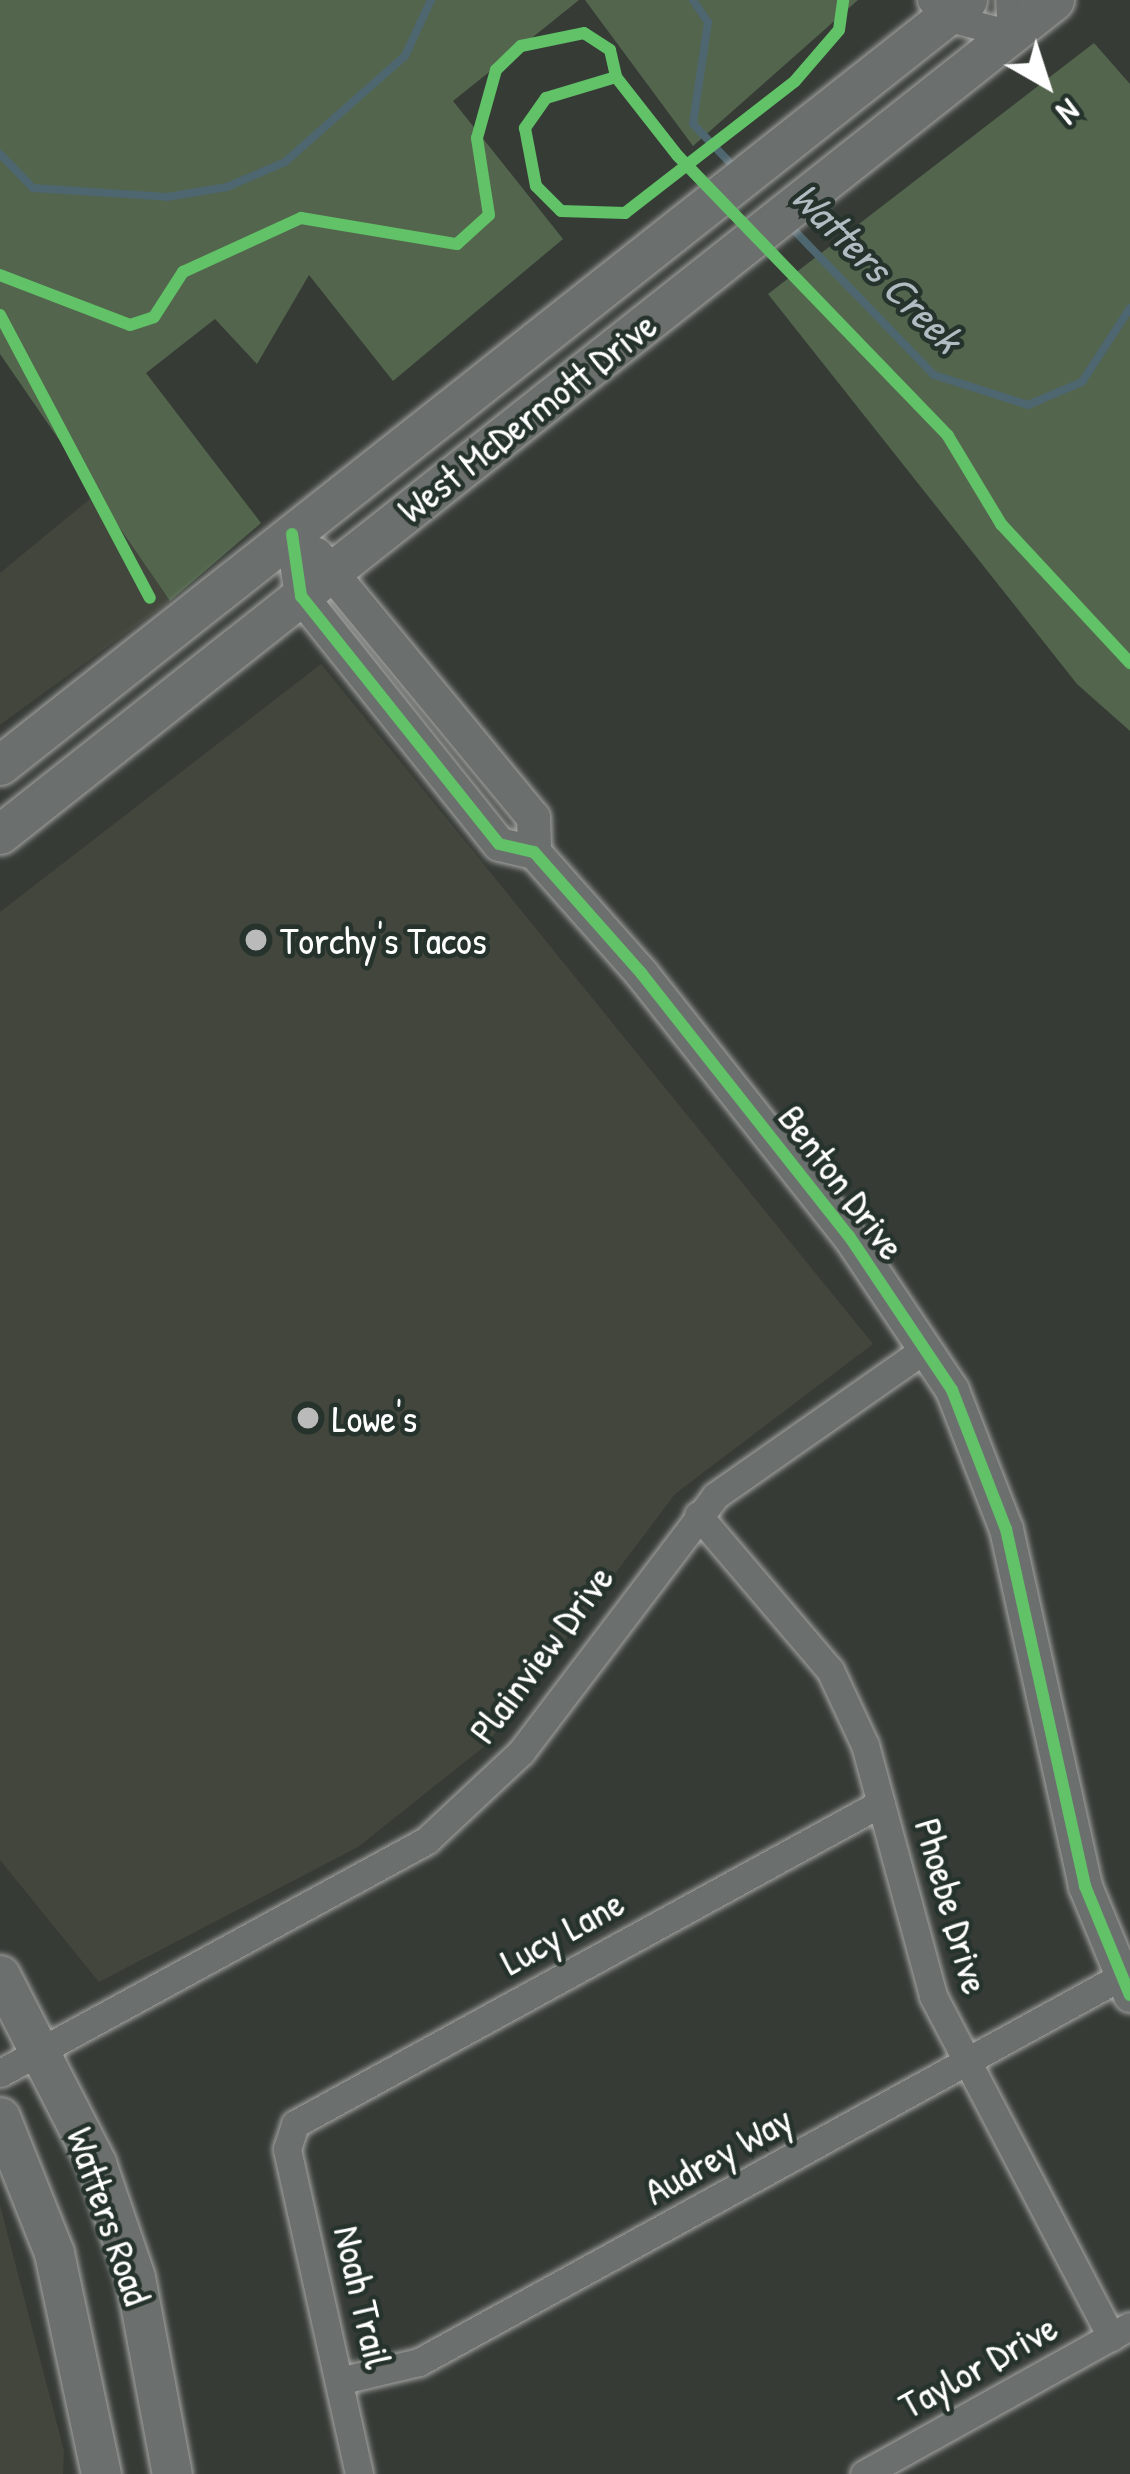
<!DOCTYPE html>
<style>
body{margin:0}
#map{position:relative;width:1130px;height:2474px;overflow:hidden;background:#363b36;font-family:"Patrick Hand",sans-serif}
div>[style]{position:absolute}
.built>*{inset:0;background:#42463d}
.green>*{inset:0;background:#53664d}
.stream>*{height:8px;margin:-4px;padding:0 4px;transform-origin:4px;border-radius:4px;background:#4e666f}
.roads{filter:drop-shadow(0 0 3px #a5a7a5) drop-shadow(0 0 3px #a5a7a5)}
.minor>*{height:27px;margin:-13.5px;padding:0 13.5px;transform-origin:13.5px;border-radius:13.5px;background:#6b6f6d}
.tertiary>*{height:33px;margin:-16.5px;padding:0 16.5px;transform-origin:16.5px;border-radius:16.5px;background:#6b6f6d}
.secondary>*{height:39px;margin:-19.5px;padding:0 19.5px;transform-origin:19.5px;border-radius:19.5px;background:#6b6f6d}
.cycleway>*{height:12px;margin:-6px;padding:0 6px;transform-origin:6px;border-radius:6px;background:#61c268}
.dots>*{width:33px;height:33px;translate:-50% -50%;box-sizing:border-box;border:6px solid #26332d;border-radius:50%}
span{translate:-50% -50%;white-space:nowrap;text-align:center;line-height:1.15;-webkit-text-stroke:9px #26332d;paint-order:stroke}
.street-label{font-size:39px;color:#fff}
.poi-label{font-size:39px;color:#fff}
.left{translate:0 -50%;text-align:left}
.water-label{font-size:42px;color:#b0bcc1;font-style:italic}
.north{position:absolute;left:986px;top:24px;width:120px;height:120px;-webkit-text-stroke:9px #26332d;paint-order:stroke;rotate:141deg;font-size:33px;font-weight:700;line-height:48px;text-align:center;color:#fff}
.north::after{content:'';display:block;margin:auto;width:42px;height:54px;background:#fff;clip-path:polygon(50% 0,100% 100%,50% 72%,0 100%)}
</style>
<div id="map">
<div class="built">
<i style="clip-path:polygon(96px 494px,170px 601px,0 725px,0 573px)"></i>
<i style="clip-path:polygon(321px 664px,873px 1344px,675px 1494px,486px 1745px,358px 1847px,99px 1982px,0 1860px,0 912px)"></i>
<i style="clip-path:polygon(0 2205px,64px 2451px,63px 2474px,0 2474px)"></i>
</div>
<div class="green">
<i style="clip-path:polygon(0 0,579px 0,453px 101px,563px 239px,393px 381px,309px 275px,257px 364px,215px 319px,146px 373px,261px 523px,170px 601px,0 354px)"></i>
<i style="clip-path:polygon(585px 0,858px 0,693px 146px)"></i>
<i style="clip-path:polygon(1094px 43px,1130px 84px,1130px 731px,1077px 684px,768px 294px)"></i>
</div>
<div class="stream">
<i style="left:693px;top:0;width:27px;rotate:56deg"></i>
<i style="left:708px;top:22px;width:103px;rotate:98.4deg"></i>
<i style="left:693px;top:124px;width:58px;rotate:46.4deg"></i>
<i style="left:0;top:154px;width:47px;rotate:45.9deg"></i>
<i style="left:33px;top:188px;width:134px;rotate:3.8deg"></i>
<i style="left:167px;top:197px;width:61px;rotate:-9.5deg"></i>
<i style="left:227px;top:187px;width:63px;rotate:-23.3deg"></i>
<i style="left:285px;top:162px;width:160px;rotate:-41.5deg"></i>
<i style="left:405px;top:56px;width:62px;rotate:-65.1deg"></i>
<i style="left:789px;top:225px;width:209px;rotate:46deg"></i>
<i style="left:934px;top:375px;width:99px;rotate:17.7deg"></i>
<i style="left:1028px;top:405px;width:59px;rotate:-23.1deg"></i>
<i style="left:1082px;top:382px;width:88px;rotate:-57deg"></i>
</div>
<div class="roads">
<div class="minor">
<i style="left:931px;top:0;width:22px;rotate:51deg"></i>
<i style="left:945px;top:17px;width:68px;rotate:14.4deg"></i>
<i style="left:1011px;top:34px;width:34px;rotate:-93deg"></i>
<i style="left:698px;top:1515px;width:204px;rotate:49.6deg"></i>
<i style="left:830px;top:1670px;width:83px;rotate:65deg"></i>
<i style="left:865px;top:1745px;width:260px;rotate:74.8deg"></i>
<i style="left:933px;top:1996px;width:385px;rotate:62.4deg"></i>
<i style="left:0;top:2073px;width:486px;rotate:-28.6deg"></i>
<i style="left:427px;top:1840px;width:129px;rotate:-43.1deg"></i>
<i style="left:521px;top:1752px;width:321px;rotate:-52.8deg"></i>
<i style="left:715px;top:1496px;width:256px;rotate:-35deg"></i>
<i style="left:343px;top:2380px;width:78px;rotate:-13.3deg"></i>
<i style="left:419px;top:2362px;width:802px;rotate:-28.77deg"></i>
<i style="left:359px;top:2474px;width:333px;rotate:-102.5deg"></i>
<i style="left:287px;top:2149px;width:26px;rotate:-72deg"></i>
<i style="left:295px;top:2124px;width:668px;rotate:-28.71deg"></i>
<i style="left:864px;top:2474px;width:304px;rotate:-29.1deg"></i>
</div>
<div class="tertiary">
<i style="left:292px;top:534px;width:63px;rotate:81.7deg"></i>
<i style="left:301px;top:596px;width:317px;rotate:51.4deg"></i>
<i style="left:499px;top:844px;width:36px;rotate:13deg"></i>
<i style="left:534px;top:852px;width:162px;rotate:48.5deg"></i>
<i style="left:641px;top:973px;width:335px;rotate:51.7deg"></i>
<i style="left:849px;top:1236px;width:185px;rotate:56.2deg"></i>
<i style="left:952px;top:1390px;width:149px;rotate:68.8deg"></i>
<i style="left:1006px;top:1529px;width:366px;rotate:77.5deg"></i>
<i style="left:1085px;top:1886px;width:118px;rotate:67.6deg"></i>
<i style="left:316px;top:554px;width:341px;rotate:50.5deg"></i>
<i style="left:533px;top:817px;width:35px;rotate:88deg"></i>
</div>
<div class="secondary">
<i style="left:0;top:765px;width:1233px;rotate:-38.35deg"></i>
<i style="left:0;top:834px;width:1344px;rotate:-38.35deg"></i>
<i style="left:0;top:1975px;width:211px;rotate:62.9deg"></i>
<i style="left:96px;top:2163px;width:120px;rotate:71.1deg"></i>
<i style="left:135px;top:2277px;width:200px;rotate:79.4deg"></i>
<i style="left:0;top:2117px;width:146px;rotate:68.3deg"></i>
<i style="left:54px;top:2253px;width:226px;rotate:78deg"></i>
</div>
</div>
<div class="cycleway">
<i style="left:616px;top:77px;width:73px;rotate:163.3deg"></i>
<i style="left:546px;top:98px;width:37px;rotate:125deg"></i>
<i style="left:525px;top:128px;width:59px;rotate:79.3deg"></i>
<i style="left:536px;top:186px;width:35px;rotate:45deg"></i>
<i style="left:561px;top:211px;width:64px;rotate:1.8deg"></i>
<i style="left:625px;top:213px;width:215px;rotate:-37.8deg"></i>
<i style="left:795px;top:81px;width:67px;rotate:-49.2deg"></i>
<i style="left:839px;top:30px;width:30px;rotate:-82deg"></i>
<i style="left:0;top:275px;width:139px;rotate:21deg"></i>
<i style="left:130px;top:325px;width:25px;rotate:-18deg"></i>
<i style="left:154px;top:317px;width:54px;rotate:-57.2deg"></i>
<i style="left:183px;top:272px;width:130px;rotate:-24.6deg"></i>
<i style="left:301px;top:218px;width:158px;rotate:9.5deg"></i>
<i style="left:457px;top:244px;width:43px;rotate:-42.2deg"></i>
<i style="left:489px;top:215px;width:78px;rotate:-98.9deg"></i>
<i style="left:477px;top:138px;width:71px;rotate:-74.4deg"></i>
<i style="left:496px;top:70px;width:35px;rotate:-44deg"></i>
<i style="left:521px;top:46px;width:64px;rotate:-11.7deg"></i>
<i style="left:584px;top:33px;width:31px;rotate:33deg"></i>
<i style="left:610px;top:50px;width:28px;rotate:77deg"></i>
<i style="left:616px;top:77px;width:100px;rotate:51.9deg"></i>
<i style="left:678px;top:156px;width:389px;rotate:46deg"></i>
<i style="left:948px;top:436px;width:103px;rotate:58.9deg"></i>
<i style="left:1001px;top:524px;width:190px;rotate:47.1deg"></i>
<i style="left:0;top:315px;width:320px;rotate:62.1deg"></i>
<i style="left:292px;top:534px;width:63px;rotate:81.7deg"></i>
<i style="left:301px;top:596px;width:317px;rotate:51.4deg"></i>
<i style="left:499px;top:844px;width:36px;rotate:13deg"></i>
<i style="left:534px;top:852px;width:162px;rotate:48.5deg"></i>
<i style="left:641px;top:973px;width:335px;rotate:51.7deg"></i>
<i style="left:849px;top:1236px;width:185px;rotate:56.2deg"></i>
<i style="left:952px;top:1390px;width:149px;rotate:68.8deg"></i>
<i style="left:1006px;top:1529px;width:366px;rotate:77.5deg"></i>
<i style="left:1085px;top:1886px;width:118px;rotate:67.6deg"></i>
</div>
<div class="dots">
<i style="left:256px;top:940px;background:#b9bab9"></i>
<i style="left:308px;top:1418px;background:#b9bab9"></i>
</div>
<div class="street-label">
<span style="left:527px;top:417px;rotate:-38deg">West McDermott Drive</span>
<span style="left:842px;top:1182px;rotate:53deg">Benton Drive</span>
<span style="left:541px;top:1654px;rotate:-53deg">Plainview Drive</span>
<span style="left:952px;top:1906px;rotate:74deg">Phoebe Drive</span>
<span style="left:562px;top:1932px;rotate:-29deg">Lucy Lane</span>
<span style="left:718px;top:2155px;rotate:-29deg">Audrey Way</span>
<span style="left:109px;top:2216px;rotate:71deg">Watters Road</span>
<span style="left:363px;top:2297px;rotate:77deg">Noah Trail</span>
<span style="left:978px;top:2366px;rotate:-29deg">Taylor Drive</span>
</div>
<div class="poi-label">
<span class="left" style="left:280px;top:940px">Torchy's Tacos</span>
<span class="left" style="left:332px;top:1418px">Lowe's</span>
</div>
<div class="water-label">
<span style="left:877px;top:267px;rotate:45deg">Watters Creek</span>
</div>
<div class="north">N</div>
</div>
